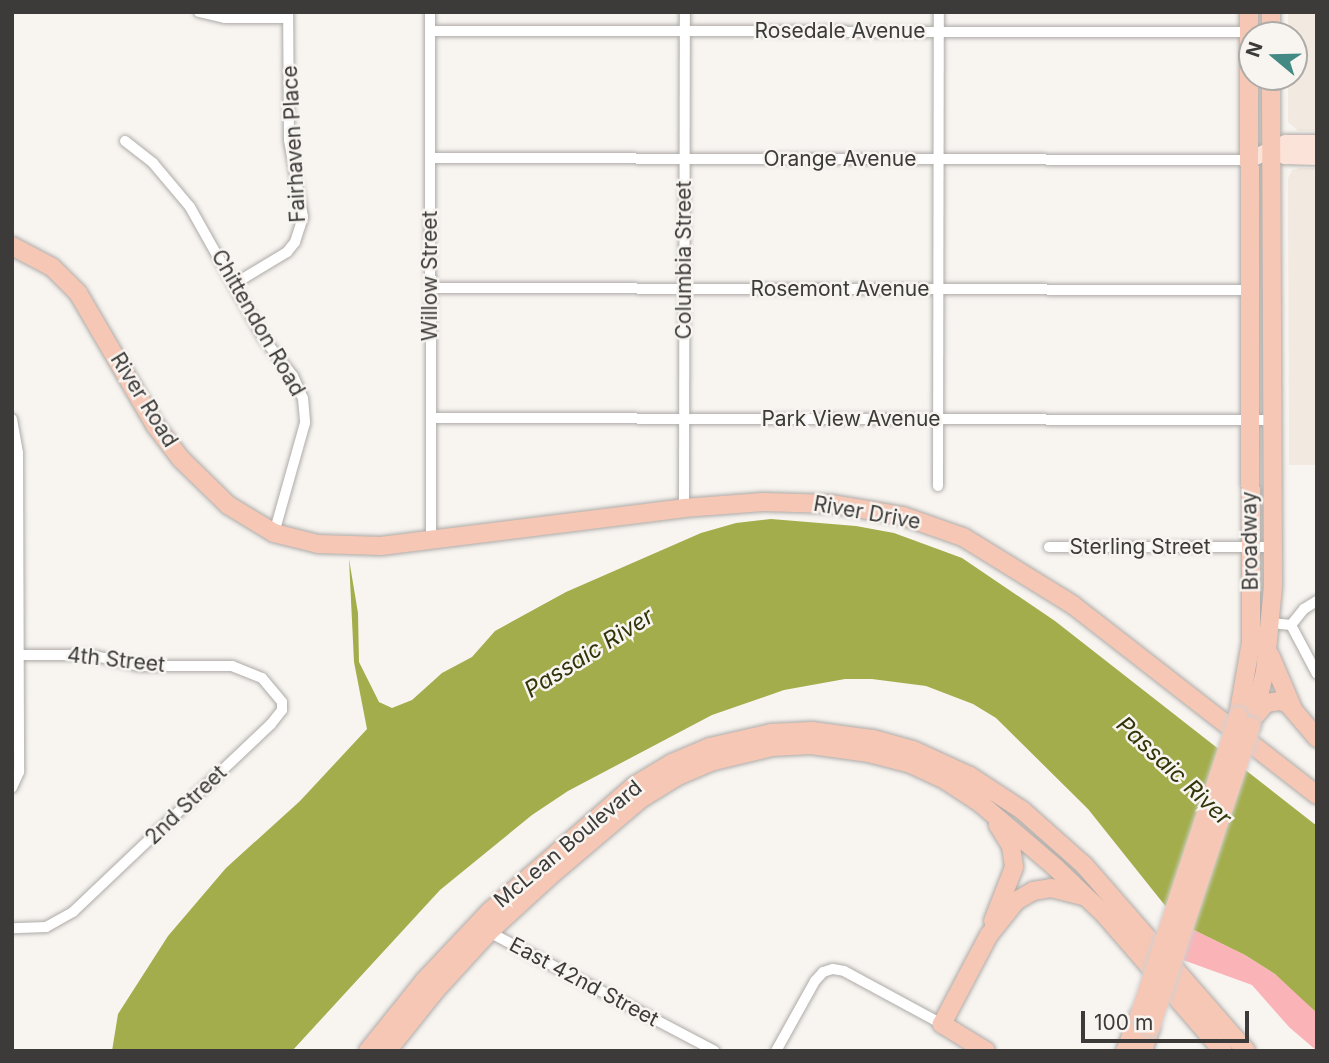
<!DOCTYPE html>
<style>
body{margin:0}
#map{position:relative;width:1329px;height:1063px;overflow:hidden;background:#f8f5f1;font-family:Inter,sans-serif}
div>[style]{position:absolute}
.built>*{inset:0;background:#f2e9e0}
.green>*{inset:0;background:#fab4b7}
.water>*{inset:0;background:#a3ad4b}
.roads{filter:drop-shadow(0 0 2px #aeaba8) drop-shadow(0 0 2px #aeaba8)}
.street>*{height:10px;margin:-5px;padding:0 5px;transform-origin:5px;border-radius:5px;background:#fff}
.secondary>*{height:16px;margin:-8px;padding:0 8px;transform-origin:8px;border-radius:8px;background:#fbe3da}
.primary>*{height:18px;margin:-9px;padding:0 9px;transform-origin:9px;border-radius:9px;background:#f7c7b5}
.bridges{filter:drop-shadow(0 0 2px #d0d0d0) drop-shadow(0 0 2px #d0d0d0)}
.primary-bridge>*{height:18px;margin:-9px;padding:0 9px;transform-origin:9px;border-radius:9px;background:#f7c7b5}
span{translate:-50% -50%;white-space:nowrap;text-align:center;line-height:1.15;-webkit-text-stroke:5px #f8f5f1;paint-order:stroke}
.street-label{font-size:21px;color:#3c3b3a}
.water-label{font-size:23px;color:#30350a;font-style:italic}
.frame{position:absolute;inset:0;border:14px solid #3c3b3a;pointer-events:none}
.north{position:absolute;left:1238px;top:21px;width:70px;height:70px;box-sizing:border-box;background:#f8f5f1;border:2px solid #adaba8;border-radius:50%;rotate:289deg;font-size:19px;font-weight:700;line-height:28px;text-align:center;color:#3c3b3a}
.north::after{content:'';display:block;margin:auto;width:24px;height:32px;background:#438a85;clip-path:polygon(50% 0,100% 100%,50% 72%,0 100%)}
.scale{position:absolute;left:1081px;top:1011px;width:168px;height:32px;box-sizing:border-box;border:4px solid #3c3b3a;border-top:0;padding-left:9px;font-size:21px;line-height:24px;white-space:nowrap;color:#3c3b3a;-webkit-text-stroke:5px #f8f5f1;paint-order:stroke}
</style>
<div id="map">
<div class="built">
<i style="clip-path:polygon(1288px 12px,1317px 12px,1317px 131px,1298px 131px,1288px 122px,1288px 77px,1294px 77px,1294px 35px,1288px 35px)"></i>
<i style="clip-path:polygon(1300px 168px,1317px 168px,1317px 465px,1289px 465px,1288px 178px,1292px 170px)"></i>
</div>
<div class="green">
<i style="clip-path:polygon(1192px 929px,1245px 955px,1275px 974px,1301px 997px,1317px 1013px,1317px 1051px,1289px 1027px,1252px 985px,1183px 960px)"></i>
</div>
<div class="water">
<i style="clip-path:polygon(771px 519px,856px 526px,894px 533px,962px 558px,1055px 621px,1317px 826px,1317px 1013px,1275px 974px,1245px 955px,1192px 929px,1171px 913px,1088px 809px,996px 718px,973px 704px,926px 686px,872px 679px,845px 679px,784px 690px,712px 715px,568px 791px,532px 815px,440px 890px,292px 1051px,112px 1051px,118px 1014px,168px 936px,226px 868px,300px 801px,367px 729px,354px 662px,349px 559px,358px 613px,359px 662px,379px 702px,392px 708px,412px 700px,442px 673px,472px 657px,495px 631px,566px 592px,701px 533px,736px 523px)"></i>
</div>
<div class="roads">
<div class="street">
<i style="left:199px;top:12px;width:27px;rotate:13deg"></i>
<i style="left:225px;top:18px;width:63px"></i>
<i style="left:430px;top:12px;width:528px;rotate:89.89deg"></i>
<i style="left:430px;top:31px;width:819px;rotate:0.07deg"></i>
<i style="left:125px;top:141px;width:36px;rotate:38deg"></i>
<i style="left:153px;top:163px;width:57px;rotate:49.9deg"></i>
<i style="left:190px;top:207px;width:151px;rotate:60.7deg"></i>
<i style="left:264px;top:339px;width:47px;rotate:51.9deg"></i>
<i style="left:293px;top:376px;width:24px;rotate:66deg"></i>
<i style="left:303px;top:398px;width:25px;rotate:85deg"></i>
<i style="left:305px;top:423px;width:114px;rotate:105.7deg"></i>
<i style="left:430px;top:158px;width:819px;rotate:0.14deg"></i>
<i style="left:234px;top:284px;width:62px;rotate:-31.1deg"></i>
<i style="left:287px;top:252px;width:13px;rotate:-51deg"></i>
<i style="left:295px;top:242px;width:26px;rotate:-72deg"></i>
<i style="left:303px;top:217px;width:78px;rotate:-100.3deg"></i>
<i style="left:289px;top:140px;width:128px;rotate:-90.4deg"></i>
<i style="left:431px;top:288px;width:818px;rotate:0.14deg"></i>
<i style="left:431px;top:418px;width:840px;rotate:0.14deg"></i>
<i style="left:12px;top:419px;width:35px;rotate:80deg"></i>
<i style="left:18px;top:453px;width:319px;rotate:89.8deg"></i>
<i style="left:19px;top:772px;width:17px;rotate:114deg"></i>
<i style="left:938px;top:486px;width:474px;rotate:-89.9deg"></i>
<i style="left:684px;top:508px;width:496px;rotate:-89.9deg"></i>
<i style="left:1049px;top:547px;width:223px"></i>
<i style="left:1271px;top:623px;width:20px;rotate:6deg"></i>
<i style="left:1291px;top:625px;width:55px;rotate:62deg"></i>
<i style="left:1291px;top:625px;width:21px;rotate:-51deg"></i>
<i style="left:1304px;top:609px;width:15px;rotate:-32deg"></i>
<i style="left:12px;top:655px;width:79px"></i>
<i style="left:91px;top:655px;width:49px;rotate:12.9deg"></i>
<i style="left:139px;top:666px;width:93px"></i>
<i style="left:232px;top:666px;width:32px;rotate:22deg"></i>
<i style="left:262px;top:678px;width:31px;rotate:50deg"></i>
<i style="left:282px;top:702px;width:8px;rotate:90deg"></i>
<i style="left:282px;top:710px;width:18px;rotate:128deg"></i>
<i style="left:271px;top:724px;width:273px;rotate:136.5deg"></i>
<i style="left:73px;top:912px;width:31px;rotate:151deg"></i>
<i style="left:46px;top:927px;width:34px;rotate:178deg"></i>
<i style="left:489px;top:932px;width:255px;rotate:27.8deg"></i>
<i style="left:776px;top:1051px;width:80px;rotate:-60.9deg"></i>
<i style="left:815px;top:981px;width:12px;rotate:-48deg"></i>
<i style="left:823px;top:972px;width:10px;rotate:-17deg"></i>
<i style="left:833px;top:969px;width:11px;rotate:10deg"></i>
<i style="left:844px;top:971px;width:111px;rotate:28.4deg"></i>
</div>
<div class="secondary">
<i style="left:1270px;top:149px;width:17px;rotate:25deg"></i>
<i style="left:1285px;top:156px;width:32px;rotate:2deg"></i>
<i style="left:1249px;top:160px;width:41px;rotate:-24.7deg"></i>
<i style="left:1286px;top:143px;width:31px"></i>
</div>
<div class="primary">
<i style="left:1271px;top:35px;width:23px;rotate:-90deg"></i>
<i style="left:12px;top:246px;width:45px;rotate:27.7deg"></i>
<i style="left:52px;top:267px;width:37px;rotate:45deg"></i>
<i style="left:78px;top:293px;width:153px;rotate:59.7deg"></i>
<i style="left:155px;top:425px;width:43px;rotate:52.6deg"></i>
<i style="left:181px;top:459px;width:66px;rotate:44.4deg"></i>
<i style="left:228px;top:505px;width:54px;rotate:31.3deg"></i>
<i style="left:274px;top:533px;width:45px;rotate:14deg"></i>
<i style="left:318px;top:544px;width:63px;rotate:1.8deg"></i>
<i style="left:381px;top:546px;width:305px;rotate:-7.1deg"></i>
<i style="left:684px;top:508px;width:79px;rotate:-4.3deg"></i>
<i style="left:763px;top:502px;width:69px;rotate:1.7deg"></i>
<i style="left:832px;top:504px;width:72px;rotate:9.6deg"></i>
<i style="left:903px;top:516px;width:64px;rotate:19.3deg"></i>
<i style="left:963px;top:537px;width:129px;rotate:31.7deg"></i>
<i style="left:1073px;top:605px;width:309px;rotate:37.9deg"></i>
<i style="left:1270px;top:655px;width:59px;rotate:66.9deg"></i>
<i style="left:1256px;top:715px;width:16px;rotate:-50deg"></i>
<i style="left:1266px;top:703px;width:15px;rotate:-8deg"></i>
<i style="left:1281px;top:701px;width:8px;rotate:23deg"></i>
<i style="left:1288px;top:704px;width:45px;rotate:49.5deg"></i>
<i style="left:1238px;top:716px;width:75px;rotate:-80deg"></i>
<i style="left:1251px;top:642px;width:630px;rotate:-90.18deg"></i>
<i style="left:1251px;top:726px;width:56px;rotate:-75.5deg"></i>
<i style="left:1265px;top:672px;width:87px;rotate:-84.7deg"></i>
<i style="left:1273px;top:585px;width:508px;rotate:-90.23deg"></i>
<i style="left:993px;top:921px;width:58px;rotate:-68.7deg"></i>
<i style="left:1014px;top:867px;width:21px;rotate:-98deg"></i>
<i style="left:1011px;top:846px;width:25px;rotate:-122deg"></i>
<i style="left:368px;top:1051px;width:90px;rotate:-51.3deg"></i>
<i style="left:424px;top:981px;width:95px;rotate:-46.7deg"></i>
<i style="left:489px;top:912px;width:192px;rotate:-41deg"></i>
<i style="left:634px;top:786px;width:44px;rotate:-31.2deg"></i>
<i style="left:672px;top:763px;width:41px;rotate:-22.8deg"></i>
<i style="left:710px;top:747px;width:63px;rotate:-12.9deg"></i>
<i style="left:771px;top:733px;width:41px;rotate:-2.8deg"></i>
<i style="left:812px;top:731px;width:62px;rotate:7.5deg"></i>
<i style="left:873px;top:739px;width:41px;rotate:15.4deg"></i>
<i style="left:913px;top:750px;width:63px;rotate:24.5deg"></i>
<i style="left:970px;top:776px;width:62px;rotate:33.2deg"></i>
<i style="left:1022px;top:810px;width:83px;rotate:41.6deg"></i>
<i style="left:1084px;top:865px;width:247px;rotate:48.9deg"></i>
<i style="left:387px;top:1051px;width:77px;rotate:-51.3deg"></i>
<i style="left:435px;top:991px;width:80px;rotate:-47.5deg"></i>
<i style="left:489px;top:932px;width:83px;rotate:-42.6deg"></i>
<i style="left:550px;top:876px;width:121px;rotate:-40.3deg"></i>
<i style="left:642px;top:798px;width:42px;rotate:-31.4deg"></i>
<i style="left:678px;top:776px;width:39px;rotate:-23deg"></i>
<i style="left:714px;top:761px;width:60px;rotate:-13.6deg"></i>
<i style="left:772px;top:747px;width:39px;rotate:-3deg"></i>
<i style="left:811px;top:745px;width:59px;rotate:7.9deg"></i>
<i style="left:869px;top:753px;width:43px;rotate:14.7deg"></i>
<i style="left:911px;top:764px;width:38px;rotate:25deg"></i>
<i style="left:945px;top:780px;width:42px;rotate:33.3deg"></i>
<i style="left:980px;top:803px;width:100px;rotate:40.5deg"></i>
<i style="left:1056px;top:868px;width:68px;rotate:43.8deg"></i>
<i style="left:1105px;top:915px;width:180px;rotate:49.1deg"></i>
<i style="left:986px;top:1051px;width:52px;rotate:-148.5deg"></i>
<i style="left:942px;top:1024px;width:101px;rotate:-62.2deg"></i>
<i style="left:989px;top:935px;width:43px;rotate:-51.5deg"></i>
<i style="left:1016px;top:901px;width:20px;rotate:-30deg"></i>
<i style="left:1033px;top:891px;width:18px;rotate:-9deg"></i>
<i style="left:1051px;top:888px;width:34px;rotate:14deg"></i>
<i style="left:1125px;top:1051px;width:38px;rotate:-68deg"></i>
<i style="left:1143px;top:1051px;width:25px;rotate:-72deg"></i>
</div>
</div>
<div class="bridges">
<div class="primary-bridge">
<i style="left:1139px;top:1016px;width:316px;rotate:-71.7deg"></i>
<i style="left:1151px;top:1027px;width:317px;rotate:-71.6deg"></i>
</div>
</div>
<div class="street-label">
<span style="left:840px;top:31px">Rosedale Avenue</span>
<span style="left:294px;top:144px;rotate:-93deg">Fairhaven Place</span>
<span style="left:840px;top:159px">Orange Avenue</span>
<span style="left:684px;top:260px;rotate:-90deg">Columbia Street</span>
<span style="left:430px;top:276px;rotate:-90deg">Willow Street</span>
<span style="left:840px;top:289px">Rosemont Avenue</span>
<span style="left:258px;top:323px;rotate:60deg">Chittendon Road</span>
<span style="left:144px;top:400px;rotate:58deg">River Road</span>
<span style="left:851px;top:419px">Park View Avenue</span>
<span style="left:867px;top:513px;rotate:10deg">River Drive</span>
<span style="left:1250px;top:541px;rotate:-91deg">Broadway</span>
<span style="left:1140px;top:547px">Sterling Street</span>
<span style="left:116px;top:660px;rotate:6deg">4th Street</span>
<span style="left:186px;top:805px;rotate:-44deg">2nd Street</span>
<span style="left:568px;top:844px;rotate:-40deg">McLean Boulevard</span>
<span style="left:584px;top:982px;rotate:28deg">East 42nd Street</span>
</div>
<div class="water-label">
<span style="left:589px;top:653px;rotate:-32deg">Passaic River</span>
<span style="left:1174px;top:771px;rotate:43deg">Passaic River</span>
</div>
<div class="frame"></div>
<div class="north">N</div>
<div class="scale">100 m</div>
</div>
